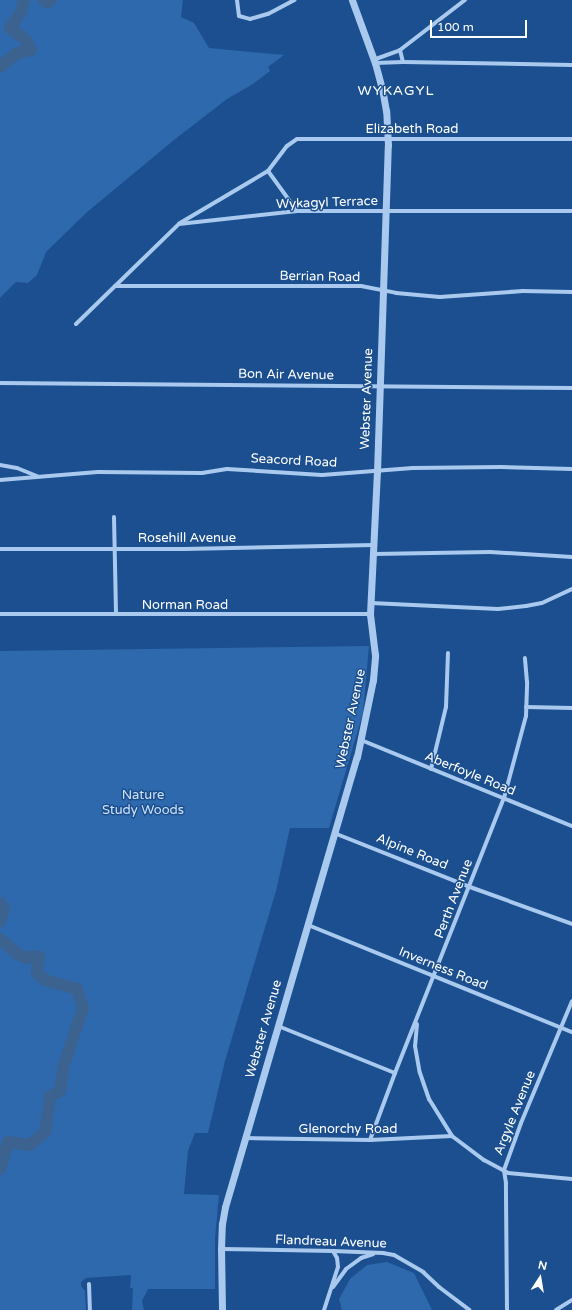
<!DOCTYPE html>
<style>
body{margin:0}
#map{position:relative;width:572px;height:1310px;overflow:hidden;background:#1b4f8f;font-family:"Varela Round",sans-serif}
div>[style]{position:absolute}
.green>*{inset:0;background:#2e69ad}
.river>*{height:12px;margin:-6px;padding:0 6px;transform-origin:6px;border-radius:6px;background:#3c6290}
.minor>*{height:4px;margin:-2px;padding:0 2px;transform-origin:2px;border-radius:2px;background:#a9c9ee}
.tertiary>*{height:7px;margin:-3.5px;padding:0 3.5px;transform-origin:3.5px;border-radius:3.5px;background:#a9c9ee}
span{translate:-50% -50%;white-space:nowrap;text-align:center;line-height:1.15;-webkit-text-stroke:3px #1b4f8f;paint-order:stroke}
.street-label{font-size:13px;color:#fff}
.park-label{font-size:13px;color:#cfe3fa}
.neighbourhood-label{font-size:14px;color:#fff;letter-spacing:1px}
.north{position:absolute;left:520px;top:1258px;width:40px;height:40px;-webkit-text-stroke:3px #1b4f8f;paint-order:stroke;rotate:12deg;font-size:11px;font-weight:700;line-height:16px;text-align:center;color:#fff}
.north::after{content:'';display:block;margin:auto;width:14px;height:18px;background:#fff;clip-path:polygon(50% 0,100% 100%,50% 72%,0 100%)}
.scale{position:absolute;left:430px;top:20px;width:97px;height:18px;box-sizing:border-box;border:2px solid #fff;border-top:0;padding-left:5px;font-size:12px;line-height:14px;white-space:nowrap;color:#fff;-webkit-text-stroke:3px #1b4f8f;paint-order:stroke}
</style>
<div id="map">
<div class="green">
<i style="clip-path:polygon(0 0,183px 0,181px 17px,194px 23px,209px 48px,284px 55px,268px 67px,270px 71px,253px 84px,227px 99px,174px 140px,86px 213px,46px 252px,37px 275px,28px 283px,16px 282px,0 298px)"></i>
<i style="clip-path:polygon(369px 646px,363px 713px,329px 828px,290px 828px,276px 891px,225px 1061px,208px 1133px,195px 1133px,188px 1151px,184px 1194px,219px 1195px,215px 1238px,215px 1289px,148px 1289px,142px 1301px,144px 1310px,132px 1310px,133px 1288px,130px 1288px,131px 1275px,86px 1278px,81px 1282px,81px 1286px,85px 1291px,86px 1310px,0 1310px,0 651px)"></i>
<i style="clip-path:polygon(387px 1262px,414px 1273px,432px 1310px,342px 1310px,339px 1299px,350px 1279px,367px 1265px)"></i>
</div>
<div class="river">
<i style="left:44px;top:0;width:4px;rotate:34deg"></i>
<i style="left:47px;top:2px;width:4px;rotate:-27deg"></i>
<i style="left:0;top:67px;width:22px;rotate:-39deg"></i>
<i style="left:17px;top:53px;width:14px;rotate:-12deg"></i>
<i style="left:31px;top:50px;width:11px;rotate:-117deg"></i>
<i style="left:26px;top:40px;width:20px;rotate:-143deg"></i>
<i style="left:10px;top:28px;width:19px;rotate:-55deg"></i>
<i style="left:21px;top:12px;width:12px;rotate:-76deg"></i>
<i style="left:0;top:903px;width:7px;rotate:56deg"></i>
<i style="left:4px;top:909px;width:13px;rotate:108deg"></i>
<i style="left:0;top:939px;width:25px;rotate:40deg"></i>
<i style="left:19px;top:955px;width:9px;rotate:21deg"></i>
<i style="left:27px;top:958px;width:6px;rotate:-18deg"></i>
<i style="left:33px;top:956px;width:6px;rotate:9deg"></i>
<i style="left:39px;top:957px;width:16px;rotate:97deg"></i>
<i style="left:37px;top:973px;width:11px;rotate:41deg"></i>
<i style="left:45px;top:980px;width:33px;rotate:16deg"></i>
<i style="left:77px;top:989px;width:20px;rotate:72deg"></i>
<i style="left:83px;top:1008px;width:60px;rotate:108.4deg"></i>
<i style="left:64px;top:1065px;width:26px;rotate:99deg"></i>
<i style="left:60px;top:1091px;width:11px;rotate:153deg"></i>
<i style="left:50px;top:1096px;width:35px;rotate:97deg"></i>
<i style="left:46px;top:1131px;width:21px;rotate:139deg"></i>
<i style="left:30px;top:1145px;width:22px;rotate:-172deg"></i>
<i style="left:8px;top:1142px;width:28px;rotate:107deg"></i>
</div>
<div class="minor">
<i style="left:237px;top:0;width:16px;rotate:83deg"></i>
<i style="left:239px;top:16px;width:11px;rotate:15deg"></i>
<i style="left:250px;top:19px;width:19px;rotate:-16deg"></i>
<i style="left:268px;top:14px;width:30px;rotate:-28deg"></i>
<i style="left:400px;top:50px;width:12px;rotate:76deg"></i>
<i style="left:373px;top:60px;width:29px;rotate:-20deg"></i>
<i style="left:400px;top:50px;width:82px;rotate:-37.6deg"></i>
<i style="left:375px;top:63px;width:28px;rotate:-2deg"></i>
<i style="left:403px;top:62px;width:169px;rotate:1deg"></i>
<i style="left:268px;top:171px;width:49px;rotate:54.1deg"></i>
<i style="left:180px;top:223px;width:102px;rotate:-30.6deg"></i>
<i style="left:268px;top:171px;width:31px;rotate:-53deg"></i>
<i style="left:287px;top:146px;width:12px;rotate:-35deg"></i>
<i style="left:297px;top:139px;width:275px"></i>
<i style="left:115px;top:286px;width:246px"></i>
<i style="left:361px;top:286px;width:36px;rotate:11deg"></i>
<i style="left:396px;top:293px;width:44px;rotate:5.2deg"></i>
<i style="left:440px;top:297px;width:83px;rotate:-4.1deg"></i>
<i style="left:523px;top:291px;width:49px;rotate:1.2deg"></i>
<i style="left:76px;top:324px;width:144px;rotate:-44.2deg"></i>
<i style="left:179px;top:224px;width:119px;rotate:-6.3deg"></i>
<i style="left:297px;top:211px;width:275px"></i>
<i style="left:0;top:383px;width:572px;rotate:0.5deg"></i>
<i style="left:0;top:465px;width:17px;rotate:10deg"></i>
<i style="left:17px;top:468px;width:22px;rotate:22deg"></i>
<i style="left:0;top:480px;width:98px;rotate:-4.7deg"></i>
<i style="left:98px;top:472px;width:104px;rotate:0.6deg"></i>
<i style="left:202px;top:473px;width:25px;rotate:-9deg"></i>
<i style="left:227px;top:469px;width:95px;rotate:3.6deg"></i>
<i style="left:322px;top:475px;width:91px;rotate:-4.4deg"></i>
<i style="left:413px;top:468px;width:88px;rotate:-0.7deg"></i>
<i style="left:501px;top:467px;width:71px;rotate:1.6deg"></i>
<i style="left:114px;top:517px;width:97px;rotate:88.8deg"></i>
<i style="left:0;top:549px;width:184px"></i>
<i style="left:184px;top:549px;width:190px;rotate:-1.2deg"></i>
<i style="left:374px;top:554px;width:116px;rotate:-1deg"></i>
<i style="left:490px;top:552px;width:82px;rotate:3.5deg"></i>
<i style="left:371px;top:603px;width:127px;rotate:2.7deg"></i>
<i style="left:498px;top:609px;width:28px;rotate:-6deg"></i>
<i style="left:526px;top:606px;width:16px;rotate:-11deg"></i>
<i style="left:542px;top:603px;width:33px;rotate:-25deg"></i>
<i style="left:0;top:614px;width:370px"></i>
<i style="left:526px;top:707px;width:46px;rotate:1.2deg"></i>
<i style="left:361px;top:740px;width:228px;rotate:22.2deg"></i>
<i style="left:431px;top:769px;width:64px;rotate:-76.4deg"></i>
<i style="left:446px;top:707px;width:54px;rotate:-87.9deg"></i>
<i style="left:334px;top:833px;width:146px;rotate:21.7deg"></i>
<i style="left:470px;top:887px;width:109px;rotate:19.9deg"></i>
<i style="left:308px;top:925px;width:285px;rotate:22.1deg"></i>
<i style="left:417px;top:1024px;width:22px;rotate:95deg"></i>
<i style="left:415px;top:1046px;width:27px;rotate:80deg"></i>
<i style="left:420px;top:1073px;width:28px;rotate:71deg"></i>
<i style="left:429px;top:1099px;width:44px;rotate:58.1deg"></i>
<i style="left:452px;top:1136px;width:40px;rotate:37deg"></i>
<i style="left:484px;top:1160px;width:27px;rotate:28deg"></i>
<i style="left:508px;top:1173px;width:64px;rotate:5.4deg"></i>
<i style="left:278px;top:1026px;width:126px;rotate:21.9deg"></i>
<i style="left:245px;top:1138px;width:125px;rotate:0.9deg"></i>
<i style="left:370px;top:1140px;width:82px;rotate:-2.8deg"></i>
<i style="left:370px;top:1140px;width:72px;rotate:-69.5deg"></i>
<i style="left:395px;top:1073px;width:296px;rotate:-68.4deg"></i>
<i style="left:504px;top:798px;width:85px;rotate:-75deg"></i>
<i style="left:526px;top:716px;width:34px;rotate:-88deg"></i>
<i style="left:527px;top:682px;width:24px;rotate:-95deg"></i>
<i style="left:221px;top:1249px;width:112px;rotate:1deg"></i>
<i style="left:333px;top:1251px;width:50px;rotate:2.3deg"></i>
<i style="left:383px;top:1253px;width:11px;rotate:10deg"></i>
<i style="left:394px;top:1255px;width:34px;rotate:30deg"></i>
<i style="left:423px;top:1272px;width:22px;rotate:43deg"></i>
<i style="left:439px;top:1287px;width:38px;rotate:37deg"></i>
<i style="left:89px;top:1284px;width:26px;rotate:88deg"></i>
<i style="left:333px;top:1287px;width:22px;rotate:-54deg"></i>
<i style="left:346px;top:1269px;width:19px;rotate:-36deg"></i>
<i style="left:361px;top:1258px;width:13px;rotate:-18deg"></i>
<i style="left:324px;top:1310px;width:45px;rotate:-72deg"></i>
<i style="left:338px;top:1267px;width:9px;rotate:-96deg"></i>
<i style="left:337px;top:1258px;width:8px;rotate:-120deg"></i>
<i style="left:507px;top:1310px;width:127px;rotate:-90.5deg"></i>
<i style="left:506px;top:1183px;width:13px;rotate:-99deg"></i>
<i style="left:504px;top:1170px;width:50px;rotate:-70.1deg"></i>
<i style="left:521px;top:1123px;width:132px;rotate:-67.3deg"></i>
<i style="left:556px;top:1310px;width:19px;rotate:-32deg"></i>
</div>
<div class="tertiary">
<i style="left:222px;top:1310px;width:61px;rotate:-90.9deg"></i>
<i style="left:221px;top:1249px;width:25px;rotate:-88deg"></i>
<i style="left:222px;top:1224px;width:17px;rotate:-80deg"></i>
<i style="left:225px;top:1207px;width:469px;rotate:-73.7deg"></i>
<i style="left:357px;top:757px;width:79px;rotate:-78.3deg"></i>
<i style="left:373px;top:680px;width:25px;rotate:-85deg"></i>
<i style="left:375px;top:655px;width:41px;rotate:-97deg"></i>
<i style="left:370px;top:614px;width:142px;rotate:-87.2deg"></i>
<i style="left:377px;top:472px;width:327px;rotate:-88.1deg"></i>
<i style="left:388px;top:145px;width:34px;rotate:-93deg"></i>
<i style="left:386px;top:111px;width:22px;rotate:-100deg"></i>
<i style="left:382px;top:89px;width:27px;rotate:-105deg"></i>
<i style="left:375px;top:63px;width:67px;rotate:-110.1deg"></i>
</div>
<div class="street-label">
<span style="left:412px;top:129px">Elizabeth Road</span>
<span style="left:327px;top:203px;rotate:-2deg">Wykagyl Terrace</span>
<span style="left:320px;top:277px;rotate:1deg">Berrian Road</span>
<span style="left:286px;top:375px;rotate:1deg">Bon Air Avenue</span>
<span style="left:367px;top:399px;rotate:-88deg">Webster Avenue</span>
<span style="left:294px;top:461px;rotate:3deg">Seacord Road</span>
<span style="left:187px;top:538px">Rosehill Avenue</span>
<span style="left:185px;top:605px">Norman Road</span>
<span style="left:351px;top:719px;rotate:-78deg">Webster Avenue</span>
<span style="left:470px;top:774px;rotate:22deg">Aberfoyle Road</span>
<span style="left:412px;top:852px;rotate:22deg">Alpine Road</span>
<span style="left:454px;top:899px;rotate:-69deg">Perth Avenue</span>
<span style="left:443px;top:969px;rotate:22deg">Inverness Road</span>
<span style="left:264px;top:1029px;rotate:-74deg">Webster Avenue</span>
<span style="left:515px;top:1113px;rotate:-68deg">Argyle Avenue</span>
<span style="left:348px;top:1129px">Glenorchy Road</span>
<span style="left:331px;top:1242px;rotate:2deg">Flandreau Avenue</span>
</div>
<div class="park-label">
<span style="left:143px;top:803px">Nature<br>Study Woods</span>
</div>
<div class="neighbourhood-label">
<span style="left:396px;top:91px">WYKAGYL</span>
</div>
<div class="north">N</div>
<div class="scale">100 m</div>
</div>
